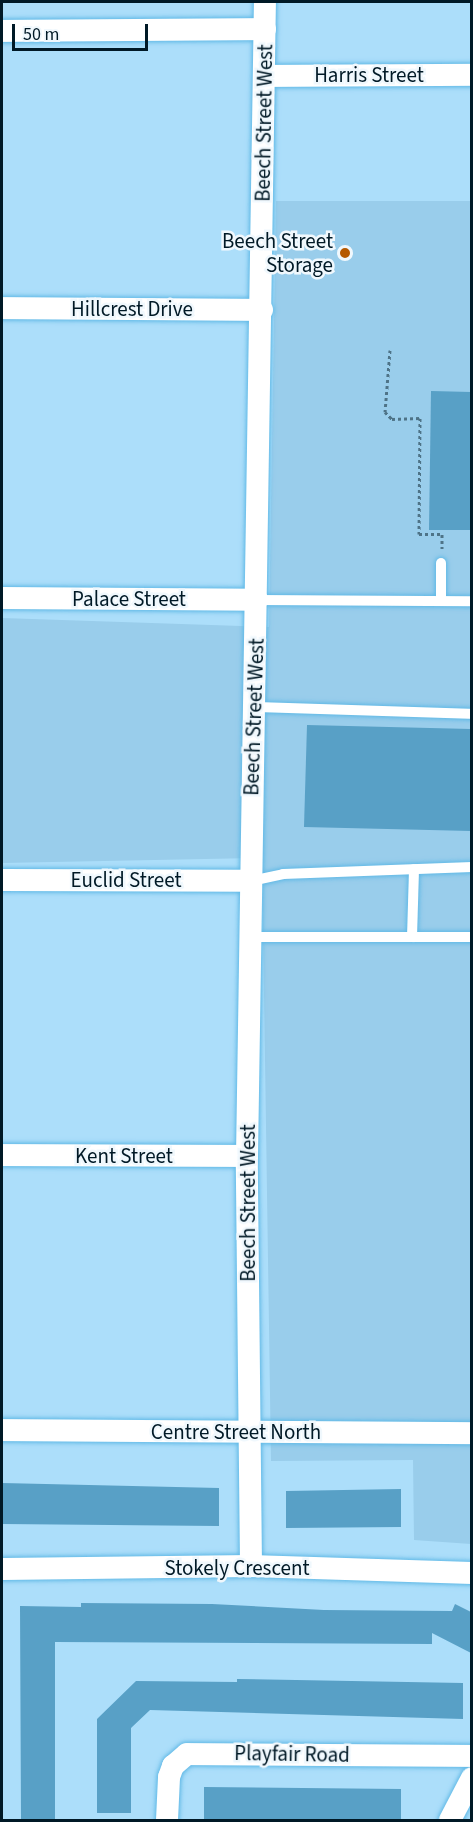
<!DOCTYPE html>
<style>
body{margin:0}
#map{position:relative;width:473px;height:1822px;overflow:hidden;background:#acdefa;font-family:"Source Sans 3",sans-serif}
div>[style]{position:absolute}
.built>*{inset:0;background:#99cdeb}
.building>*{inset:0;background:#58a0c6}
.path>*{height:3px;margin-top:-1.5px;transform-origin:0;background:repeating-linear-gradient(90deg,#4e7387 0 3px,transparent 0 6px)}
.roads{filter:drop-shadow(0 0 2px #61b9e6) drop-shadow(0 0 2px #61b9e6)}
.service>*{height:10px;margin:-5px;padding:0 5px;transform-origin:5px;border-radius:5px;background:#fff}
.minor>*{height:22px;margin:-11px;padding:0 11px;transform-origin:11px;border-radius:11px;background:#fff}
.dots>*{width:16px;height:16px;translate:-50% -50%;box-sizing:border-box;border:3px solid #f0f8fd;border-radius:50%}
span{translate:-50% -50%;white-space:nowrap;text-align:center;line-height:1.15;-webkit-text-stroke:5px #f0f8fd;paint-order:stroke}
.street-label{font-size:21px;color:#001926}
.poi-label{font-size:21px;color:#001926}
.right{translate:-100% -50%;text-align:right}
.frame{position:absolute;inset:0;border:3px solid #001926;pointer-events:none}
.scale{position:absolute;left:12px;top:24px;width:136px;height:27px;box-sizing:border-box;border:3px solid #001926;border-top:0;padding-left:8px;font-size:18px;line-height:21px;white-space:nowrap;color:#001926;-webkit-text-stroke:4px #f0f8fd;paint-order:stroke}
</style>
<div id="map">
<div class="built">
<i style="clip-path:polygon(276px 201px,471px 201px,471px 1544px,414px 1540px,413px 1460px,271px 1461px,262px 858px,2px 863px,2px 618px,269px 627px)"></i>
</div>
<div class="building">
<i style="clip-path:polygon(431px 391px,471px 392px,471px 530px,429px 530px)"></i>
<i style="clip-path:polygon(307px 725px,471px 729px,471px 831px,304px 827px)"></i>
<i style="clip-path:polygon(2px 1483px,219px 1488px,219px 1526px,2px 1524px)"></i>
<i style="clip-path:polygon(401px 1489px,401px 1527px,286px 1528px,286px 1491px)"></i>
<i style="clip-path:polygon(81px 1603px,212px 1604px,324px 1610px,452px 1611px,455px 1604px,471px 1612px,471px 1653px,432px 1633px,432px 1644px,55px 1642px,55px 1821px,21px 1821px,20px 1606px,81px 1607px)"></i>
<i style="clip-path:polygon(237px 1679px,463px 1683px,463px 1719px,150px 1710px,131px 1728px,131px 1813px,97px 1813px,97px 1719px,136px 1681px,237px 1682px)"></i>
<i style="clip-path:polygon(204px 1787px,401px 1789px,401px 1821px,204px 1821px)"></i>
</div>
<div class="path">
<i style="left:390px;top:350px;width:62px;rotate:94.6deg"></i>
<i style="left:385px;top:412px;width:10px;rotate:45deg"></i>
<i style="left:392px;top:419px;width:28px;rotate:-2deg"></i>
<i style="left:420px;top:418px;width:116px;rotate:90.5deg"></i>
<i style="left:419px;top:534px;width:23px"></i>
<i style="left:442px;top:534px;width:15px;rotate:90deg"></i>
</div>
<div class="roads">
<div class="service">
<i style="left:441px;top:563px;width:38px;rotate:90deg"></i>
<i style="left:257px;top:600px;width:215px;rotate:0.3deg"></i>
<i style="left:254px;top:707px;width:218px;rotate:1.8deg"></i>
<i style="left:251px;top:881px;width:33px;rotate:-12deg"></i>
<i style="left:283px;top:874px;width:189px;rotate:-2.1deg"></i>
<i style="left:250px;top:937px;width:222px"></i>
<i style="left:412px;top:937px;width:68px;rotate:-88.3deg"></i>
</div>
<div class="minor">
<i style="left:2px;top:31px;width:263px;rotate:-0.4deg"></i>
<i style="left:266px;top:76px;width:206px;rotate:-0.3deg"></i>
<i style="left:2px;top:308px;width:260px;rotate:0.4deg"></i>
<i style="left:2px;top:598px;width:255px;rotate:0.4deg"></i>
<i style="left:2px;top:880px;width:248px;rotate:0.2deg"></i>
<i style="left:2px;top:1155px;width:245px;rotate:0.2deg"></i>
<i style="left:2px;top:1430px;width:470px;rotate:0.4deg"></i>
<i style="left:251px;top:1566px;width:410px;rotate:-90.6deg"></i>
<i style="left:247px;top:1156px;width:1154px;rotate:-89.11deg"></i>
<i style="left:2px;top:1569px;width:249px;rotate:-0.7deg"></i>
<i style="left:251px;top:1566px;width:221px;rotate:1.8deg"></i>
<i style="left:167px;top:1820px;width:43px;rotate:-87.3deg"></i>
<i style="left:169px;top:1777px;width:12px;rotate:-70deg"></i>
<i style="left:173px;top:1766px;width:18px;rotate:-41deg"></i>
<i style="left:187px;top:1754px;width:285px;rotate:0.4deg"></i>
<i style="left:450px;top:1820px;width:47px;rotate:-62.4deg"></i>
</div>
</div>
<div class="dots">
<i style="left:345px;top:253px;background:#b55900"></i>
</div>
<div class="street-label">
<span style="left:369px;top:75px">Harris Street</span>
<span style="left:264px;top:123px;rotate:-89deg">Beech Street West</span>
<span style="left:132px;top:309px">Hillcrest Drive</span>
<span style="left:129px;top:599px">Palace Street</span>
<span style="left:254px;top:717px;rotate:-88deg">Beech Street West</span>
<span style="left:126px;top:880px">Euclid Street</span>
<span style="left:124px;top:1156px">Kent Street</span>
<span style="left:248px;top:1203px;rotate:-90deg">Beech Street West</span>
<span style="left:236px;top:1432px">Centre Street North</span>
<span style="left:237px;top:1568px">Stokely Crescent</span>
<span style="left:292px;top:1754px;rotate:1deg">Playfair Road</span>
</div>
<div class="poi-label">
<span class="right" style="left:333px;top:253px">Beech Street<br>Storage</span>
</div>
<div class="frame"></div>
<div class="scale">50 m</div>
</div>
